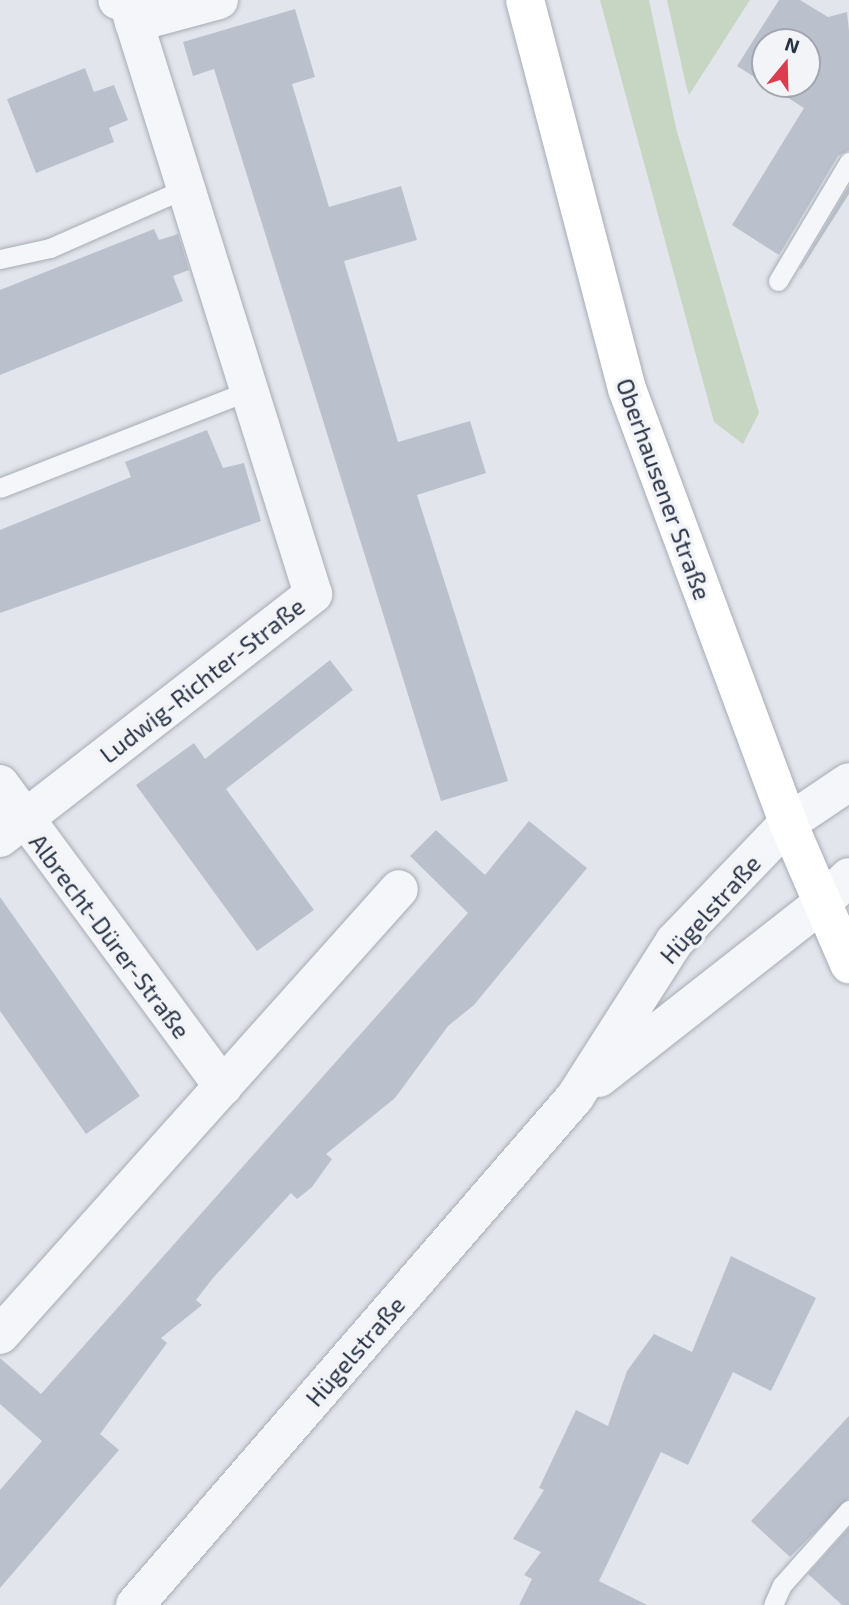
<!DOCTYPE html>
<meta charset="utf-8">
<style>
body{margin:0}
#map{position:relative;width:849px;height:1605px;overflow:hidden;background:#e2e5eb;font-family:"Exo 2",sans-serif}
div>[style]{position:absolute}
.green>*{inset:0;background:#c6d6c2}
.building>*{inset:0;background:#bbc1cc}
.roads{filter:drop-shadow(0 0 2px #a6acb6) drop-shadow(0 0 2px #a6acb6)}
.service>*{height:19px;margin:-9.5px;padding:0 9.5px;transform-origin:9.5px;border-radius:9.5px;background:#f5f6f9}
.minor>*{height:38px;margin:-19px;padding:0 19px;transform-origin:19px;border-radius:19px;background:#f5f6f9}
.tertiary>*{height:38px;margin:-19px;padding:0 19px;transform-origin:19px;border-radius:19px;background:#f5f6f9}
.secondary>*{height:38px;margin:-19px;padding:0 19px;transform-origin:19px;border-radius:19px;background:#fff}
span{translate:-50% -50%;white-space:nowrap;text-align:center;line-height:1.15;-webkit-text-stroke:7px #f2f4f8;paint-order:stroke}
.street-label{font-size:24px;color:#283245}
.north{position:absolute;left:751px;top:28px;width:70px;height:70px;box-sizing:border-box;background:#f2f4f8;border:2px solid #a1a6b0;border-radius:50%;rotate:19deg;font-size:19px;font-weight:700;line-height:28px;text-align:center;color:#283245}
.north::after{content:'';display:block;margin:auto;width:24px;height:32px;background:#db3d4f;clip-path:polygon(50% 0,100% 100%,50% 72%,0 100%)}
</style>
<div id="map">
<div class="green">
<i style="clip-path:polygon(600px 0,649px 0,676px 128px,759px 413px,743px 444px,714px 422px)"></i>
<i style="clip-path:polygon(667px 0,750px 0,689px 95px,686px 85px)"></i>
</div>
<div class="building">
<i style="clip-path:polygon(779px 0,800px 0,828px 17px,847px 12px,849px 31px,849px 150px,838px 156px,779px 255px,732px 225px,804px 108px,766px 84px,807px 84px,807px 42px,765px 42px,765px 84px,737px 66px)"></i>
<i style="clip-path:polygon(295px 9px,315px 77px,292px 84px,329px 207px,401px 186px,417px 240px,344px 261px,398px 442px,470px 421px,486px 473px,417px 495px,508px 781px,441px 801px,214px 69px,193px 76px,183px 42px)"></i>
<i style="clip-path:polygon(85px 68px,94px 92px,114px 85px,128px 120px,109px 128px,114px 142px,36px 173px,7px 99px)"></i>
<i style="clip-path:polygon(849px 186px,849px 194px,801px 269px,800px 268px)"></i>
<i style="clip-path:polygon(154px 229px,159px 240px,178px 234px,189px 270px,173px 276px,183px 301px,0 375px,0 290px)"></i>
<i style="clip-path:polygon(207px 430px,223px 468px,244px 463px,261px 521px,0 613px,0 530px,131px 477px,125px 462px)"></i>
<i style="clip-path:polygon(330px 660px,353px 690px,226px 789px,314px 910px,257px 951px,136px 785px,194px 743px,205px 759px)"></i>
<i style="clip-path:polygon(529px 821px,587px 868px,474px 1005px,448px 1026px,395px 1098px,326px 1154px,332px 1159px,312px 1187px,297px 1199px,291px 1193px,213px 1278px,196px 1300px,202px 1305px,161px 1338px,167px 1343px,100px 1434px,119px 1450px,0 1588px,0 1490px,42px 1441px,0 1404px,0 1358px,41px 1394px,468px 913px,410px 856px,436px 830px,485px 875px)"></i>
<i style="clip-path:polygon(0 897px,140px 1096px,86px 1134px,0 1011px)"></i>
<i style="clip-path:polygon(731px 1256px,816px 1298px,771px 1391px,733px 1372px,688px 1465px,661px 1452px,599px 1581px,647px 1605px,519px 1605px,532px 1579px,524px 1575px,541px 1552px,513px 1539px,544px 1490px,539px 1488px,576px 1410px,608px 1426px,627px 1371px,654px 1334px,692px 1352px)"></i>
<i style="clip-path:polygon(849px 1416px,849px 1498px,790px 1557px,751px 1521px)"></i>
<i style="clip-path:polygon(849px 1528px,849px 1605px,842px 1605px,808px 1574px)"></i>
</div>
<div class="roads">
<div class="service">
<i style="left:0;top:259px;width:51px;rotate:-12.4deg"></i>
<i style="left:50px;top:248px;width:149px;rotate:-23.8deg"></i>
<i style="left:778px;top:281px;width:139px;rotate:-59.2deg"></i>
<i style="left:0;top:488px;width:272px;rotate:-21.4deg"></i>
<i style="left:773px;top:1605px;width:22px;rotate:-66deg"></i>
<i style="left:782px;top:1585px;width:101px;rotate:-48.2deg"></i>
</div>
<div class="minor">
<i style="left:134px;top:23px;width:88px;rotate:-15.1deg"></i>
<i style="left:0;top:784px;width:376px;rotate:53.6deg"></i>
<i style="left:0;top:838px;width:397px;rotate:-37.9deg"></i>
<i style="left:313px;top:594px;width:619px;rotate:-107.38deg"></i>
<i style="left:128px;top:3px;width:11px;rotate:-165deg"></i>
<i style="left:599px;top:1078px;width:283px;rotate:-38.1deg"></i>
<i style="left:0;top:1335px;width:598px;rotate:-48.18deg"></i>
<i style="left:135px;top:1605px;width:672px;rotate:-49.1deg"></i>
<i style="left:575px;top:1097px;width:184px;rotate:-57.4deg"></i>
<i style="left:674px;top:942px;width:165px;rotate:-46.2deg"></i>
</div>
<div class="tertiary">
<i style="left:788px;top:823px;width:73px;rotate:-33.9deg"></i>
<i style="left:822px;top:903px;width:37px;rotate:-44deg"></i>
</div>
<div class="secondary">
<i style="left:525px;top:0;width:402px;rotate:75.3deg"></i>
<i style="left:627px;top:389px;width:463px;rotate:69.6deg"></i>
<i style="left:788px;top:823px;width:154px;rotate:66.6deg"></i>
</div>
</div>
<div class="street-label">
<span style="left:664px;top:489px;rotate:70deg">Oberhausener Straße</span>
<span style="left:202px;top:680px;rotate:-38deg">Ludwig-Richter-Straße</span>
<span style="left:710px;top:909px;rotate:-48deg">Hügelstraße</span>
<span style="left:110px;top:936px;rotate:53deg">Albrecht-Dürer-Straße</span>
<span style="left:355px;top:1351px;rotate:-49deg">Hügelstraße</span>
</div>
<div class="north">N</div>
</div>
